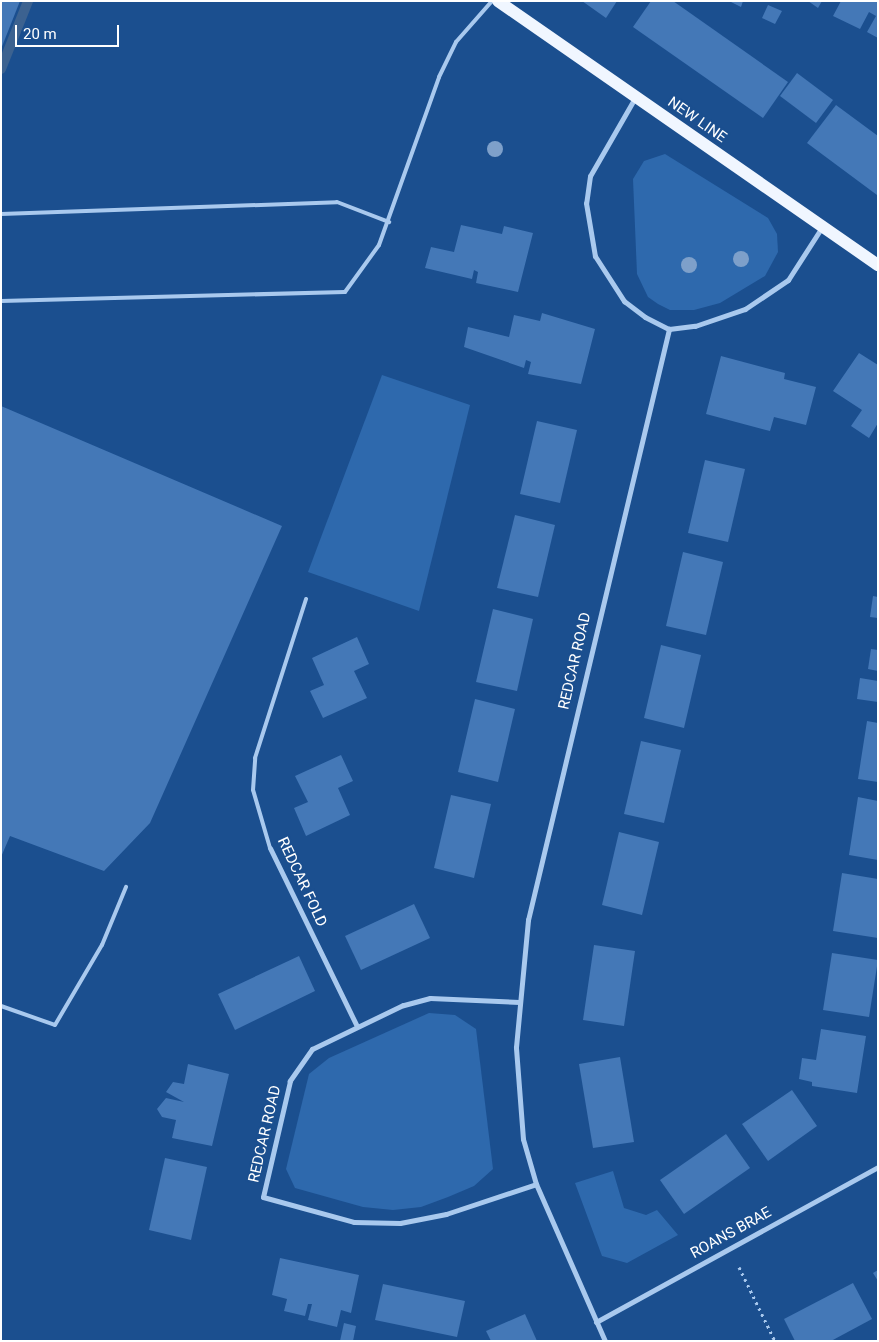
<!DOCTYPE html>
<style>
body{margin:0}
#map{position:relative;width:879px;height:1342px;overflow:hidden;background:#1b4f8f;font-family:Roboto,sans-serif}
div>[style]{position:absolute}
.green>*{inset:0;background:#2e69ad}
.stream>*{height:10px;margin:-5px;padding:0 5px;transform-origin:5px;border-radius:5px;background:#3c6290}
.building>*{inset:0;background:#4478b7}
.path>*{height:3px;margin-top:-1.5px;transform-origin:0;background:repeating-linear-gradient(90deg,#a9c9ee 0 2.5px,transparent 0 6.5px)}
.lane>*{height:4px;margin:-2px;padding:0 2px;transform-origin:2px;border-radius:2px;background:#a9c9ee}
.street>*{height:5px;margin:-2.5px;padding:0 2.5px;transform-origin:2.5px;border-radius:2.5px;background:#a9c9ee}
.primary>*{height:12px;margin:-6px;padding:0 6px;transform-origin:6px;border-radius:6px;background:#f0f6ff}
.trees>*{width:16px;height:16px;margin:-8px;border-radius:50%;background:#7ea0ca}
span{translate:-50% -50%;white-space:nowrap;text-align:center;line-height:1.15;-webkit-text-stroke:4px #1b4f8f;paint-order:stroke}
.street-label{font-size:15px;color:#fff}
.frame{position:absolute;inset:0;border:2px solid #fff;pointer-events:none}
.scale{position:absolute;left:15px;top:25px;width:104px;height:22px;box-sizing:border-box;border:2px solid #fff;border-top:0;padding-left:6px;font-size:15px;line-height:18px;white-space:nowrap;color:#fff;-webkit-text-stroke:4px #1b4f8f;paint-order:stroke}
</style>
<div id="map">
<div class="green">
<i style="clip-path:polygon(665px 154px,768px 218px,777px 234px,778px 252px,765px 276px,720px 303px,694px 310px,670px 310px,658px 304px,648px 297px,637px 274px,633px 179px,644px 161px)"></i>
<i style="clip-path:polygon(382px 375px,470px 405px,419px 611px,308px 572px)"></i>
<i style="clip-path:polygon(429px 1013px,455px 1015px,476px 1029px,493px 1169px,474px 1186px,448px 1197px,421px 1207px,393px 1210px,363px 1207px,295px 1188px,286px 1169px,309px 1074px,329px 1058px)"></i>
<i style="clip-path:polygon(613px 1171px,624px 1208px,646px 1215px,657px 1210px,678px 1235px,627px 1263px,602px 1256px,575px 1183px)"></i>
</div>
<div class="stream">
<i style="left:1px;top:69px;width:73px;rotate:-68.3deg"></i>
</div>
<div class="building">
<i style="clip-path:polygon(1px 1px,20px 1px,1px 49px)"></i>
<i style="clip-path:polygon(582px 1px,617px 1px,606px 18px)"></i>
<i style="clip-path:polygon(651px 1px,673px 1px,788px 82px,763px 118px,633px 27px)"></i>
<i style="clip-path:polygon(729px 1px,743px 1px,741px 7px)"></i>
<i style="clip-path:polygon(808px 1px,822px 1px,818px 8px)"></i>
<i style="clip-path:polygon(841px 1px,878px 1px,878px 38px,867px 32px,876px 16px,869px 12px,860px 29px,833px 16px)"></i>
<i style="clip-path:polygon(768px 5px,782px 11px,775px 24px,762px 18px)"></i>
<i style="clip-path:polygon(797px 73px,833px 100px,816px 123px,780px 96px)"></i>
<i style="clip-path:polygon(836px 105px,878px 136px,877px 195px,807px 143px)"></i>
<i style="clip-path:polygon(461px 225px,502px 234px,504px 226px,533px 233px,518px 292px,476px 283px,478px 272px,474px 270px,472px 279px,425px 268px,431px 247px,454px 252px)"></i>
<i style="clip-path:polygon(542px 313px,595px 329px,581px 384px,528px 374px,531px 362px,526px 360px,524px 368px,464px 347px,468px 327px,509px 337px,514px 315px,540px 321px)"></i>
<i style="clip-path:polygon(859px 353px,878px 365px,878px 423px,869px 438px,851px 426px,862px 410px,833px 391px)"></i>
<i style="clip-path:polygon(721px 356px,785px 373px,784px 379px,816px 387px,806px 425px,774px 417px,770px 431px,706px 414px)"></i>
<i style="clip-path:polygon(1px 406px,282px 526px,150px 823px,104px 871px,10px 836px,1px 857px)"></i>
<i style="clip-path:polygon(537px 421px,577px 430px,560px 503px,520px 494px)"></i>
<i style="clip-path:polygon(705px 460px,745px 469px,728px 542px,688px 533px)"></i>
<i style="clip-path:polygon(515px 515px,555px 525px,538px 597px,497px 588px)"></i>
<i style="clip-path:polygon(683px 552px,723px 562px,706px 635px,666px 626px)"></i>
<i style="clip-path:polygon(873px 596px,878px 597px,878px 618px,870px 617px)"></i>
<i style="clip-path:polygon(493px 609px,533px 619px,517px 691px,476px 682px)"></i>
<i style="clip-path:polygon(357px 637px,369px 664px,354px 671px,367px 698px,323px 718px,310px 691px,324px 685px,312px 658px)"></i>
<i style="clip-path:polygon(661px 645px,701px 655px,684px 728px,644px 718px)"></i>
<i style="clip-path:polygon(871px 649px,878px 650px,878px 671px,868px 669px)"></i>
<i style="clip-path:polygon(860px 678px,878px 681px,878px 702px,857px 699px)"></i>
<i style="clip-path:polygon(475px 699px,515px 709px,498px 782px,458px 772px)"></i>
<i style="clip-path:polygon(867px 721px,878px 723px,878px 782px,858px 779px)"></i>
<i style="clip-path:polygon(641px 741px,681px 750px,664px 823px,624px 814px)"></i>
<i style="clip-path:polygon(341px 755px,353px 781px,338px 788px,350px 815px,306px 836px,294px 808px,308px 802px,295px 776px)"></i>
<i style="clip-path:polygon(451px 795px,491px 804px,474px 878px,434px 868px)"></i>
<i style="clip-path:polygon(858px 797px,878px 801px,878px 860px,849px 855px)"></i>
<i style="clip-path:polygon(619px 832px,659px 842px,642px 915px,602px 905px)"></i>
<i style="clip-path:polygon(842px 873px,878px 879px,878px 938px,833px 931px)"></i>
<i style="clip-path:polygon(414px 904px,430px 938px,361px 970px,345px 936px)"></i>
<i style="clip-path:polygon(594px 945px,635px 951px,624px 1026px,583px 1020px)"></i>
<i style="clip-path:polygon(832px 953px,878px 960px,869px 1017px,823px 1010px)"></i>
<i style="clip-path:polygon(299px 956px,315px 991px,235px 1030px,218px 994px)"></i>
<i style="clip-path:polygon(821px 1029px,866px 1036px,857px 1093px,812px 1086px,812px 1082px,799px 1079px,802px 1058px,816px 1060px)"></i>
<i style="clip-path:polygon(620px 1057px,634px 1142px,593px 1148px,579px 1064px)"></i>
<i style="clip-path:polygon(188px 1064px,229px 1074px,212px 1146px,172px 1138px,176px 1120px,162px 1117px,157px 1109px,166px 1098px,184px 1102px,166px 1092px,173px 1082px,184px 1084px)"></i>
<i style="clip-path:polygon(792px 1090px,817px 1126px,768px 1161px,742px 1124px)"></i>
<i style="clip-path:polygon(726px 1134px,750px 1168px,684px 1214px,660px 1180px)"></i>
<i style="clip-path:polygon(165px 1158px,207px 1167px,191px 1240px,149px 1230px)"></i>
<i style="clip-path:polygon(280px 1258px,359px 1275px,351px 1313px,341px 1310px,337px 1327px,308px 1320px,312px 1304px,308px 1304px,305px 1316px,284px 1311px,287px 1299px,272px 1295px)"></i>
<i style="clip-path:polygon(878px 1270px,878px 1281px,873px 1273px)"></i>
<i style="clip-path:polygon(853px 1283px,872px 1319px,831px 1341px,795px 1341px,784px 1319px)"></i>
<i style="clip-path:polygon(383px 1284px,465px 1301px,457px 1337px,375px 1320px)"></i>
<i style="clip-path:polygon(525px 1314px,537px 1341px,491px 1341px,486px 1331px)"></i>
<i style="clip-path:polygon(344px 1323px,356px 1326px,353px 1341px,340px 1341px)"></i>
</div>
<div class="path">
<i style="left:739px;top:1267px;width:82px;rotate:64.1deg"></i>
</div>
<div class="lane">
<i style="left:1px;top:214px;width:336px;rotate:-2deg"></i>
<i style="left:337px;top:202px;width:56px;rotate:21deg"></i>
<i style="left:1px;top:301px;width:344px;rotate:-1.5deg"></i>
<i style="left:345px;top:292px;width:58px;rotate:-54.1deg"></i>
<i style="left:379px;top:245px;width:178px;rotate:-70.3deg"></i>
<i style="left:439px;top:77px;width:39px;rotate:-64deg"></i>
<i style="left:456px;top:42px;width:55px;rotate:-48.7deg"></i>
<i style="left:270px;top:848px;width:60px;rotate:-106.3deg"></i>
<i style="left:253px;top:790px;width:32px;rotate:-86deg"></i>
<i style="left:255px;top:758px;width:167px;rotate:-72.2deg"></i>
<i style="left:1px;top:1006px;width:57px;rotate:19.4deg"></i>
<i style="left:55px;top:1025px;width:93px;rotate:-59.6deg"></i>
<i style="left:102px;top:945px;width:63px;rotate:-67.5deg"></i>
</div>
<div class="street">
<i style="left:636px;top:96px;width:92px;rotate:119.9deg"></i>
<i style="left:590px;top:176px;width:27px;rotate:98deg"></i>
<i style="left:586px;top:203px;width:54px;rotate:80.4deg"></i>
<i style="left:595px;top:256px;width:54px;rotate:57.2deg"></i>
<i style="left:624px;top:301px;width:26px;rotate:37deg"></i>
<i style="left:645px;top:317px;width:27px;rotate:27deg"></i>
<i style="left:669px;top:329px;width:26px;rotate:-7deg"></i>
<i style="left:695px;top:326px;width:53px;rotate:-18.8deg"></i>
<i style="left:745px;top:309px;width:52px;rotate:-34deg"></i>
<i style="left:788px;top:280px;width:63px;rotate:-57.3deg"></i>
<i style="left:270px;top:848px;width:198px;rotate:64deg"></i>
<i style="left:519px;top:1002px;width:89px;rotate:-177.4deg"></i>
<i style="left:430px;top:998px;width:28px;rotate:165deg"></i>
<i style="left:403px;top:1005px;width:101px;rotate:154.2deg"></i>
<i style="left:312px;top:1049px;width:39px;rotate:125deg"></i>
<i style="left:290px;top:1081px;width:119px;rotate:103.1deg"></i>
<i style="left:263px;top:1197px;width:94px;rotate:15.4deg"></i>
<i style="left:354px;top:1222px;width:46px;rotate:1.2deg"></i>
<i style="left:400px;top:1223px;width:47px;rotate:-11.1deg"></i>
<i style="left:446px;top:1214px;width:95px;rotate:-18.4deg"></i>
<i style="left:596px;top:1322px;width:322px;rotate:-28.8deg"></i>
<i style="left:605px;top:1341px;width:171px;rotate:-113.7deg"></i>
<i style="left:536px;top:1184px;width:47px;rotate:-106.1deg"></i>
<i style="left:523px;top:1139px;width:92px;rotate:-94.4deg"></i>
<i style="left:516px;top:1047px;width:128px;rotate:-84.6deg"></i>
<i style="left:528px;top:920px;width:608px;rotate:-76.58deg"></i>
</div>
<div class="primary">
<i style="left:498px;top:1px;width:463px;rotate:34.8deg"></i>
</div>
<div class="trees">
<i style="left:495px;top:149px"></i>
<i style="left:741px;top:259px"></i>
<i style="left:689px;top:265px"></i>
</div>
<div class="street-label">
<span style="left:697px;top:120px;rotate:35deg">NEW LINE</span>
<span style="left:575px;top:661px;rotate:-77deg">REDCAR ROAD</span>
<span style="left:302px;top:882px;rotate:65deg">REDCAR FOLD</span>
<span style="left:265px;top:1134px;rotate:-77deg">REDCAR ROAD</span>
<span style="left:731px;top:1233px;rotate:-29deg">ROANS BRAE</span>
</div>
<div class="frame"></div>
<div class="scale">20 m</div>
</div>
